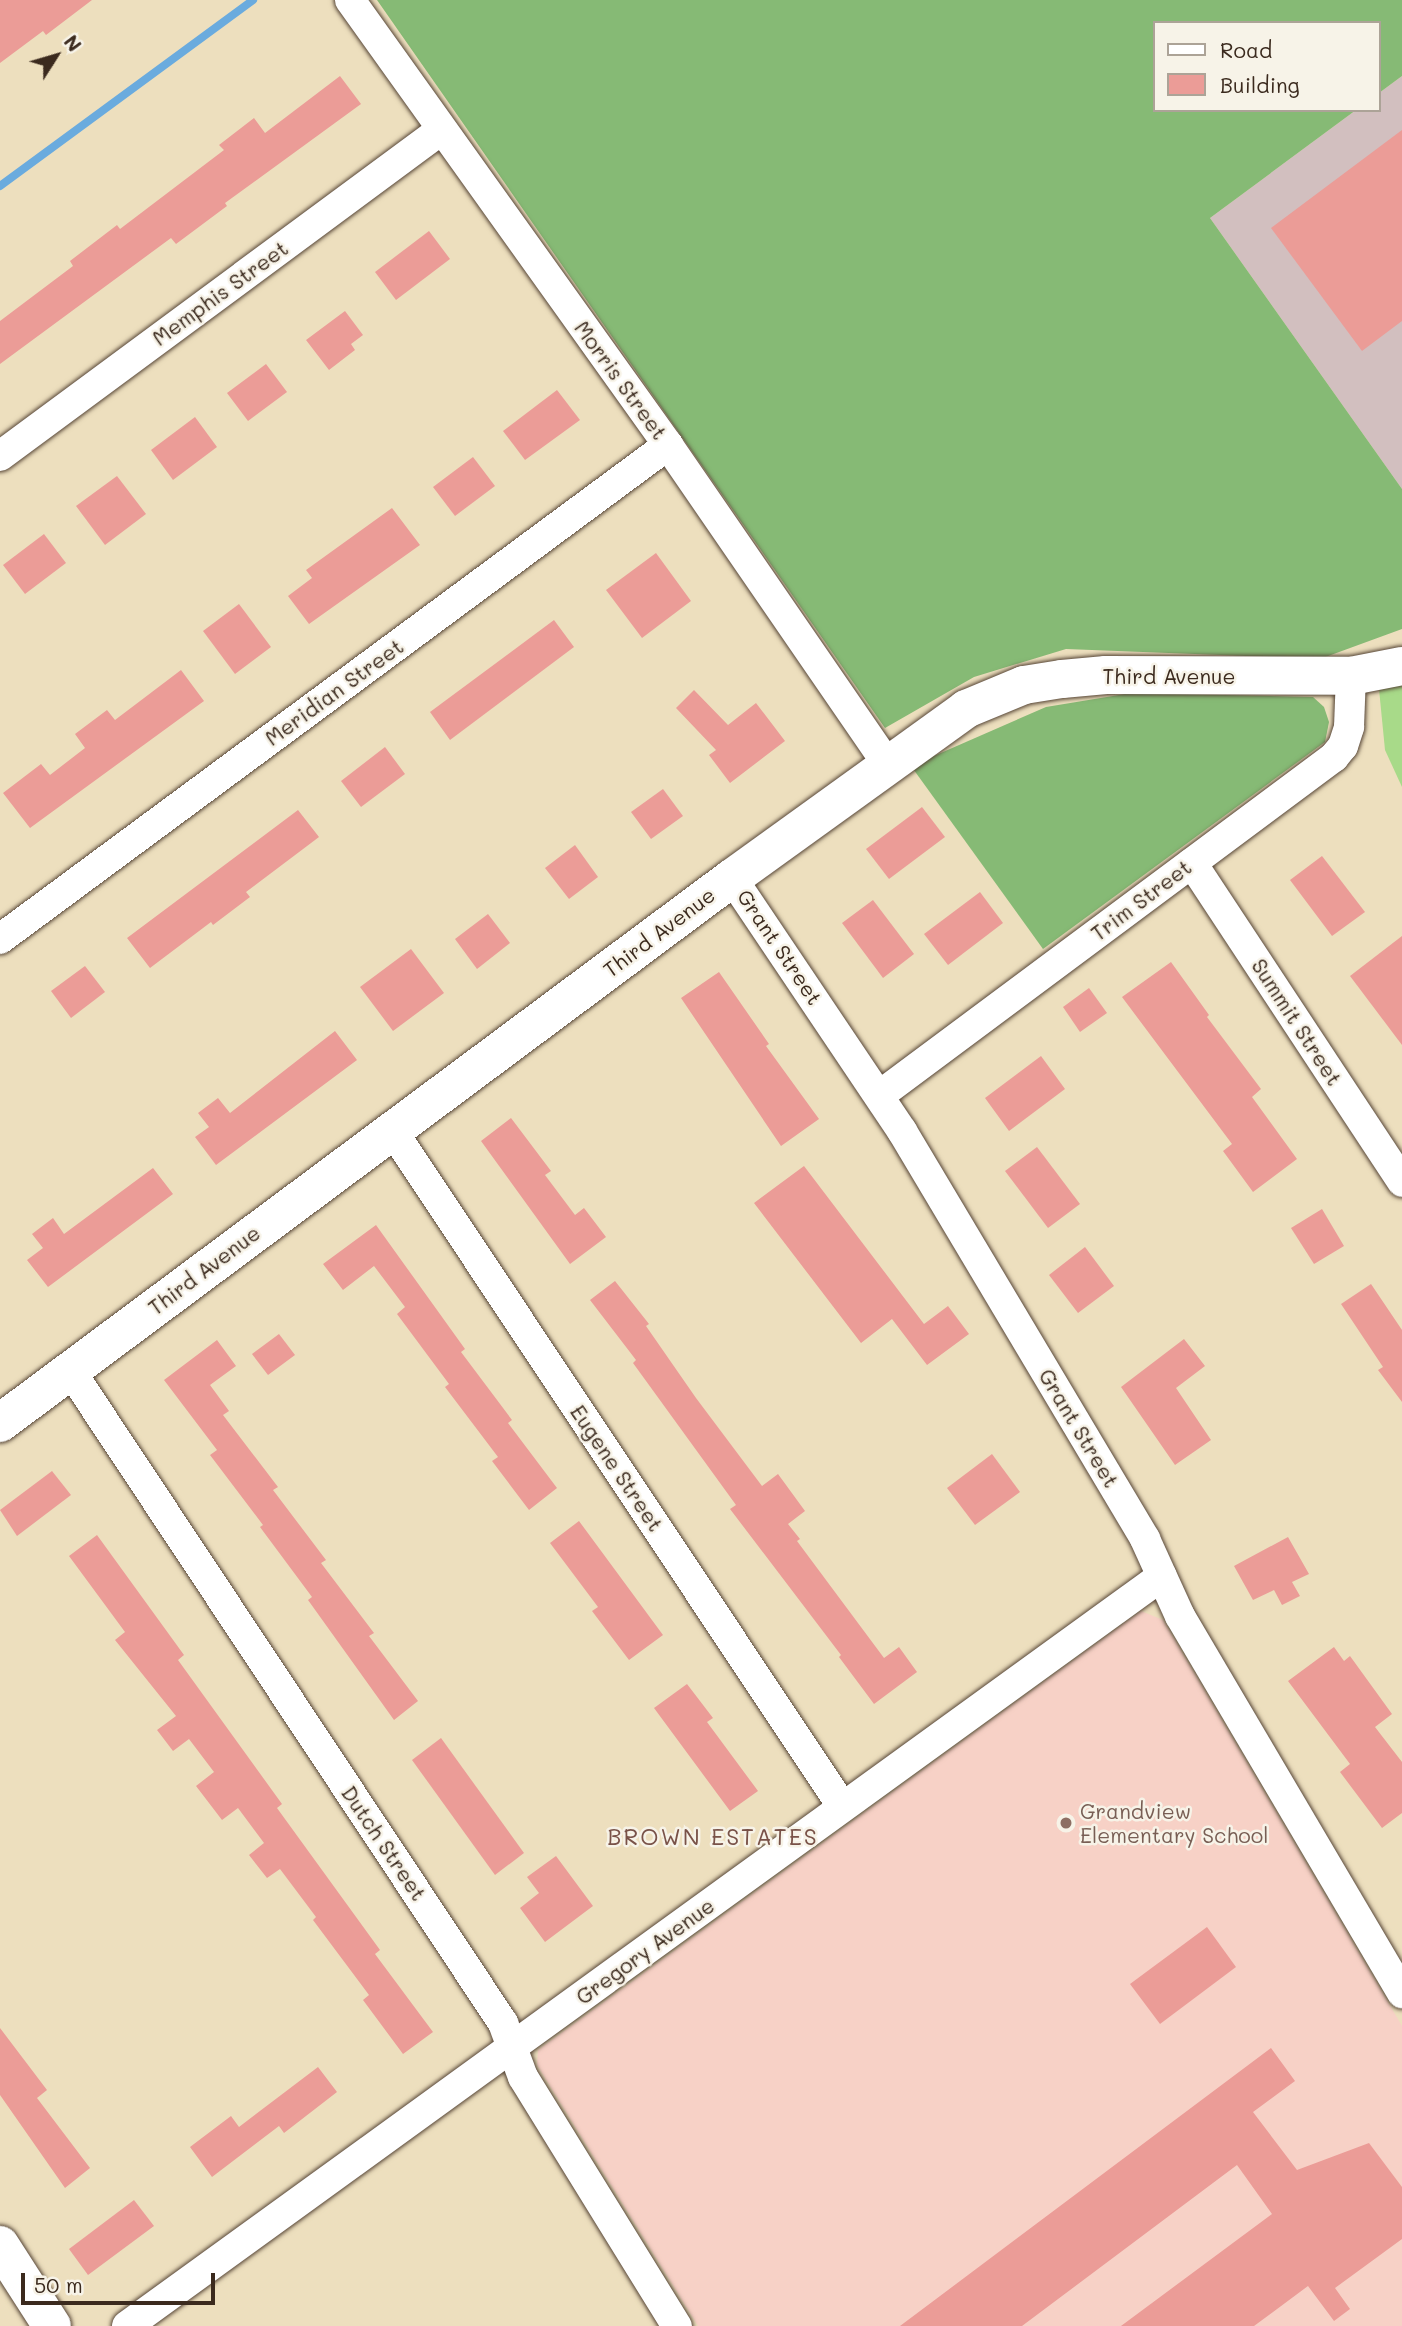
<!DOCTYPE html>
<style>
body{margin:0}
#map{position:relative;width:1402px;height:2326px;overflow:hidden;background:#eddfbe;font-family:Mali,sans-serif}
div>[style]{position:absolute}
.built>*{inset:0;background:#f7d1c6}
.industrial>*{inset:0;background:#d2bfbf}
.green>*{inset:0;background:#a8da89}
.forest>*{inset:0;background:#86ba75}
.stream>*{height:8px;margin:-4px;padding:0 4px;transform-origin:4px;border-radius:4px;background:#6aabde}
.building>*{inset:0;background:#eb9c97}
.roads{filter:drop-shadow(0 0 2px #564536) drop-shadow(0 0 2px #564536)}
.street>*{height:30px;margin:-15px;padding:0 15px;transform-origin:15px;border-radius:15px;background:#fff}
.secondary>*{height:38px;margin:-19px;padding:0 19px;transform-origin:19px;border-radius:19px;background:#fff}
.dots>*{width:19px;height:19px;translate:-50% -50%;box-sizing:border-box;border:4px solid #f7f3e8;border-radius:50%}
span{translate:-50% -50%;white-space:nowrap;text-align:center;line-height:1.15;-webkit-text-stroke:5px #f7f3e8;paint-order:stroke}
.street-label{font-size:21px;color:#3b2a1e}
.education-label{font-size:21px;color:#785e54}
.left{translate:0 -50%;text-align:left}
.neighbourhood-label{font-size:23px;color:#795248;letter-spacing:2px}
.legend{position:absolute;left:1153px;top:21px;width:228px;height:91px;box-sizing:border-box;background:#f7f3e8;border:2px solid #aca397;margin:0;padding:9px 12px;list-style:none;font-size:21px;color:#3b2a1e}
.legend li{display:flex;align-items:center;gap:14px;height:35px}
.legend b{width:35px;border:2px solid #aca397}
.north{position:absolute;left:21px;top:21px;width:70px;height:70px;-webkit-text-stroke:5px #f7f3e8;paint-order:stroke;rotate:53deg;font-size:19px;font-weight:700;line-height:28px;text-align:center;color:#3b2a1e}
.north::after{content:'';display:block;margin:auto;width:24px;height:32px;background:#3b2a1e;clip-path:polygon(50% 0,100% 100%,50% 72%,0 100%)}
.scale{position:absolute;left:21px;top:2273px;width:194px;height:32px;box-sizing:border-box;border:4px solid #3b2a1e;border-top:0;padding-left:9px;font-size:21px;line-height:24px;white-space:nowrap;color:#3b2a1e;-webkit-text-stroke:5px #f7f3e8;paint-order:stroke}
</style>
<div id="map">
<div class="built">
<i style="clip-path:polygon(1141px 1611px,1163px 1620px,1402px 2026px,1402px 2326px,698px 2326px,537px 2065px,538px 2050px)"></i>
</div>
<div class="industrial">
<i style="clip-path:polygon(1402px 76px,1402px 489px,1210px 218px,1356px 110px,1379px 110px,1379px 93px)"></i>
</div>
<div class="green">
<i style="clip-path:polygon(1402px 682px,1402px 787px,1385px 750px,1379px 689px)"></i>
</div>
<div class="forest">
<i style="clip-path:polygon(377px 0,1402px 0,1402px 76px,1379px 93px,1379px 23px,1155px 23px,1155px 110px,1356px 110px,1210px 218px,1402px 489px,1402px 629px,1320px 659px,1066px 649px,974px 677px,885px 728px)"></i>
<i style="clip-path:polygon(1131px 693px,1313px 697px,1324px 707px,1329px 722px,1325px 742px,1043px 949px,911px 766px,1046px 707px)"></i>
</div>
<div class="stream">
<i style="left:0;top:186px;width:314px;rotate:-36.3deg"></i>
</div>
<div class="building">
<i style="clip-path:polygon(0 0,92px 0,46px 35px,43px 31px,0 63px)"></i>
<i style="clip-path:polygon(340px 76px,361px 104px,225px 203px,227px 206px,176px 244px,171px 238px,0 364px,0 321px,73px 266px,70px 261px,117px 225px,120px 229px,224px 150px,219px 145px,254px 118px,265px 133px)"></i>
<i style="clip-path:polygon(1402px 130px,1402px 321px,1362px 351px,1271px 228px)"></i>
<i style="clip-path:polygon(429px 231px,450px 259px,396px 300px,375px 272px)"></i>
<i style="clip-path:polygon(345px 311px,363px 335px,351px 344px,355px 350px,329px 370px,306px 340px)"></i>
<i style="clip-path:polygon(266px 364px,287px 392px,248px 421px,227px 393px)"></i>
<i style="clip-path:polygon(557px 390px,580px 420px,525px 460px,503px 431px)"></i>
<i style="clip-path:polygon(195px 417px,217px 447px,173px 480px,151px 450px)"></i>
<i style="clip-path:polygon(473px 457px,495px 486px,455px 516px,433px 487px)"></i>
<i style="clip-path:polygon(117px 476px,146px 514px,105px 545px,76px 506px)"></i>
<i style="clip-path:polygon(392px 508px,420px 545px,309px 624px,288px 596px,312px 578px,306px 570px)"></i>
<i style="clip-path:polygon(44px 534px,66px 563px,25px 594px,3px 565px)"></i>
<i style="clip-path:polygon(656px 553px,691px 601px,642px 638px,606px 590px)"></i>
<i style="clip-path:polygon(239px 604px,271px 647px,235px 674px,203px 631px)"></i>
<i style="clip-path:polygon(554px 620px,574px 647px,450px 740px,430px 712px)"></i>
<i style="clip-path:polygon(181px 670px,204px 701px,30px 828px,3px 793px,41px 764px,50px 775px,85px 748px,75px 734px,107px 710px,115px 720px)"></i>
<i style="clip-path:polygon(694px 690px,728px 725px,756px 703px,785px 741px,730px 783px,709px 755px,716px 750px,676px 708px)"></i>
<i style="clip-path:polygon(385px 747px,405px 774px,361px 807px,341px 781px)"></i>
<i style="clip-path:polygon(663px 789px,683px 816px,651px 839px,631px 812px)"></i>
<i style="clip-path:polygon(922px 807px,945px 837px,889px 879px,866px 849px)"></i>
<i style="clip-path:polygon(298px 810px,319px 837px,246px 892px,250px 897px,213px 925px,211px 922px,150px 968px,127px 938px)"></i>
<i style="clip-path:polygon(575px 845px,598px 877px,569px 899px,545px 868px)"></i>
<i style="clip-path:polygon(1322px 856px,1365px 912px,1332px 936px,1290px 880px)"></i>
<i style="clip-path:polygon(980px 892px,1003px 923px,948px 965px,924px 934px)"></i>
<i style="clip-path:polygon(873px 900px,914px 954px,883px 978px,842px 923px)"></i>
<i style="clip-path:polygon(488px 914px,510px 943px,477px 969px,455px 939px)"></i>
<i style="clip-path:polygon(1402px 936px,1402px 1045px,1350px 976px)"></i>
<i style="clip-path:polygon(411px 949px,444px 993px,393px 1031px,360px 987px)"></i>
<i style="clip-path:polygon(1171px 962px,1209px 1015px,1207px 1017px,1261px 1089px,1252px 1097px,1297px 1159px,1253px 1192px,1223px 1151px,1232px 1144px,1122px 997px)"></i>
<i style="clip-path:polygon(85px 966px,105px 992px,71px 1018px,51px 991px)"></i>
<i style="clip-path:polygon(719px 972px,769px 1044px,766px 1046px,819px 1119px,781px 1146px,681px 998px)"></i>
<i style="clip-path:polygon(1089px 988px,1107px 1013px,1080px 1032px,1063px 1007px)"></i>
<i style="clip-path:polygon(335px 1031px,357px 1060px,216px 1165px,195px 1137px,209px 1127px,198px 1113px,218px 1098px,230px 1113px)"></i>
<i style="clip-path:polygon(1041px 1056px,1065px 1089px,1009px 1131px,985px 1098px)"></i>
<i style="clip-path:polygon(511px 1118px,551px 1171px,545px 1175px,575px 1215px,584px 1208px,606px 1237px,570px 1264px,481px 1141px)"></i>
<i style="clip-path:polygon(1037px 1147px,1080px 1204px,1048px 1228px,1005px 1171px)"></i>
<i style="clip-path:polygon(804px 1166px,924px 1324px,948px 1306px,969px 1334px,927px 1365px,892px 1319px,861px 1343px,754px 1203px)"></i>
<i style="clip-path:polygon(153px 1168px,173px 1194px,48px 1287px,27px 1260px,43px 1248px,32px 1234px,53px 1218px,64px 1234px)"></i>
<i style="clip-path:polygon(1322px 1209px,1344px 1246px,1314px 1264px,1291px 1228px)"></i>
<i style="clip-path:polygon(376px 1225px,465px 1349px,461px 1352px,512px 1420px,508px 1423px,557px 1488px,529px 1510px,492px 1461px,498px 1457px,445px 1387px,449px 1384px,397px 1314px,405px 1307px,374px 1266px,343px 1290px,323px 1264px)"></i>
<i style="clip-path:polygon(1085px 1247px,1114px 1286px,1078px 1313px,1049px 1275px)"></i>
<i style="clip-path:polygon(615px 1281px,649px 1324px,646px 1326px,696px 1398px,762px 1486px,778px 1474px,805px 1511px,788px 1524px,800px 1539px,797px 1541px,884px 1658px,899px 1647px,917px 1672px,874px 1704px,839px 1657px,841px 1655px,730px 1509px,736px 1505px,633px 1363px,636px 1360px,590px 1300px)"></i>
<i style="clip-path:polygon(1371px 1284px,1402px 1330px,1402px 1402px,1378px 1370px,1383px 1367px,1341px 1304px)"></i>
<i style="clip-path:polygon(279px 1334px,295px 1355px,268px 1375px,252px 1354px)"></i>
<i style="clip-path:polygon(1184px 1339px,1205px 1366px,1176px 1388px,1211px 1440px,1175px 1465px,1121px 1387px)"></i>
<i style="clip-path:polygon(217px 1340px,236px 1366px,210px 1385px,229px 1411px,223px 1415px,278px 1487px,273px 1490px,326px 1560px,321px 1563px,374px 1633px,369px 1636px,418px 1701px,394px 1720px,308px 1600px,312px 1597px,260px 1527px,263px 1525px,210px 1455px,217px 1450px,164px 1380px)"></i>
<i style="clip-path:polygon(992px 1454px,1020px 1492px,975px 1525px,947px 1488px)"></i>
<i style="clip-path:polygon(52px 1471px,71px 1495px,17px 1536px,0 1510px)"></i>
<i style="clip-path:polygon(579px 1521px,663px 1635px,629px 1660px,592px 1611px,598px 1607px,550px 1543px)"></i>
<i style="clip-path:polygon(97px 1535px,184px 1655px,178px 1660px,282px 1804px,277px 1808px,380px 1950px,375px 1954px,433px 2032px,403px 2054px,363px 2000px,369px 1995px,313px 1920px,316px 1917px,280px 1869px,267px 1878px,249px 1855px,264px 1843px,238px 1808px,222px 1820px,196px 1786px,214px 1772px,189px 1739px,173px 1751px,157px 1730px,176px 1716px,115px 1640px,125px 1632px,69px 1556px)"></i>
<i style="clip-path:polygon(1288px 1537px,1309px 1574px,1292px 1582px,1300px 1596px,1282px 1605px,1274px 1590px,1253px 1600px,1234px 1566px)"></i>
<i style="clip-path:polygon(1334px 1647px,1344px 1661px,1350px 1656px,1392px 1714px,1375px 1727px,1402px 1762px,1402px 1813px,1382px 1828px,1340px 1772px,1350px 1764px,1288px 1681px)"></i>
<i style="clip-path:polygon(687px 1684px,713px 1718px,707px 1722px,758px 1791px,730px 1811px,654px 1708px)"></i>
<i style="clip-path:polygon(441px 1738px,524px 1853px,495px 1875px,412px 1760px)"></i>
<i style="clip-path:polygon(556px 1856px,593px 1906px,545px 1942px,520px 1908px,539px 1893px,527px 1877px)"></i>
<i style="clip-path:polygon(1207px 1927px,1236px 1967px,1160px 2024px,1130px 1984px)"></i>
<i style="clip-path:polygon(0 2028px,47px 2090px,37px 2098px,90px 2168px,65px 2188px,0 2095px)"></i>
<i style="clip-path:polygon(1271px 2048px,1295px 2081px,1253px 2112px,1297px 2170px,1369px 2143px,1402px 2187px,1402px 2239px,1335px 2288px,1350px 2309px,1334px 2321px,1308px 2286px,1254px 2326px,1121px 2326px,1272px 2214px,1237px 2165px,1022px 2326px,900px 2326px)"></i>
<i style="clip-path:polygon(318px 2067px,337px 2092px,284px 2133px,279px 2126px,212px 2177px,190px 2147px,231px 2116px,239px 2127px)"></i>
<i style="clip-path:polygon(134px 2200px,154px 2226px,88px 2275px,69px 2249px)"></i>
</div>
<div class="roads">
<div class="street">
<i style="left:350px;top:0;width:547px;rotate:54.45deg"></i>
<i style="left:668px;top:445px;width:387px;rotate:55.5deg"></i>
<i style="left:0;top:456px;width:548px;rotate:-36.47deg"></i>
<i style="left:1192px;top:863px;width:382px;rotate:56.6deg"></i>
<i style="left:732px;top:878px;width:305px;rotate:56.1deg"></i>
<i style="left:902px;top:1131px;width:475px;rotate:59.2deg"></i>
<i style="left:1145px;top:1539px;width:85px;rotate:65.6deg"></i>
<i style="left:1180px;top:1616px;width:438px;rotate:59.5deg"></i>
<i style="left:0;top:939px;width:831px;rotate:-36.48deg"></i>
<i style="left:880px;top:1095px;width:566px;rotate:-36.67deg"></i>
<i style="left:1334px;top:757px;width:14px;rotate:-51deg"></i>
<i style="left:1343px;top:746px;width:20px;rotate:-72deg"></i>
<i style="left:1349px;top:727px;width:51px;rotate:-87.8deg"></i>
<i style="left:392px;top:1130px;width:812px;rotate:56.35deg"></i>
<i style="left:70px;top:1370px;width:784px;rotate:56.45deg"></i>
<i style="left:503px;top:2023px;width:58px;rotate:69.7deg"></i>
<i style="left:523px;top:2077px;width:293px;rotate:58.3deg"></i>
<i style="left:127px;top:2326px;width:1278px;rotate:-35.93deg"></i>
</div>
<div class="secondary">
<i style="left:0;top:1423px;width:913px;rotate:-36.67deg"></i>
<i style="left:732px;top:878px;width:289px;rotate:-35.8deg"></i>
<i style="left:966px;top:709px;width:63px;rotate:-22.5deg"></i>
<i style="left:1024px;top:685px;width:38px;rotate:-9deg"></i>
<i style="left:1062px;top:679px;width:44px;rotate:-5.2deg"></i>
<i style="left:1106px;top:675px;width:245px;rotate:0.2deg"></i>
<i style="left:1351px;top:676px;width:52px;rotate:-11.1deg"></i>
<i style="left:0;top:2245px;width:96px;rotate:57.3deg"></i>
</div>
</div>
<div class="dots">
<i style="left:1066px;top:1823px;background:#8d6e63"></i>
</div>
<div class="street-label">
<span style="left:220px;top:293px;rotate:-36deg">Memphis Street</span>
<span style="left:621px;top:380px;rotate:54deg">Morris Street</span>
<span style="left:1169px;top:676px">Third Avenue</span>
<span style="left:334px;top:692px;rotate:-36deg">Meridian Street</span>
<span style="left:1141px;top:900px;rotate:-37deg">Trim Street</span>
<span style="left:659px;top:932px;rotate:-37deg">Third Avenue</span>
<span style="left:780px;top:947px;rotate:56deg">Grant Street</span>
<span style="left:1297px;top:1022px;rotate:57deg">Summit Street</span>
<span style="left:204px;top:1270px;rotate:-37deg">Third Avenue</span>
<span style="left:1079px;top:1428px;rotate:59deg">Grant Street</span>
<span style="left:617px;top:1468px;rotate:56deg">Eugene Street</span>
<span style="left:384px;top:1843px;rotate:56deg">Dutch Street</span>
<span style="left:645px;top:1951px;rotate:-36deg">Gregory Avenue</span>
</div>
<div class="education-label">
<span class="left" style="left:1080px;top:1823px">Grandview<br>Elementary School</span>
</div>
<div class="neighbourhood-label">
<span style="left:713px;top:1836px">BROWN ESTATES</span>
</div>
<ul class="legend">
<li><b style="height:9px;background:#fff"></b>Road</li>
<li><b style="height:19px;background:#eb9c97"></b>Building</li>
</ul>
<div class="north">N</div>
<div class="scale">50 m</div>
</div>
